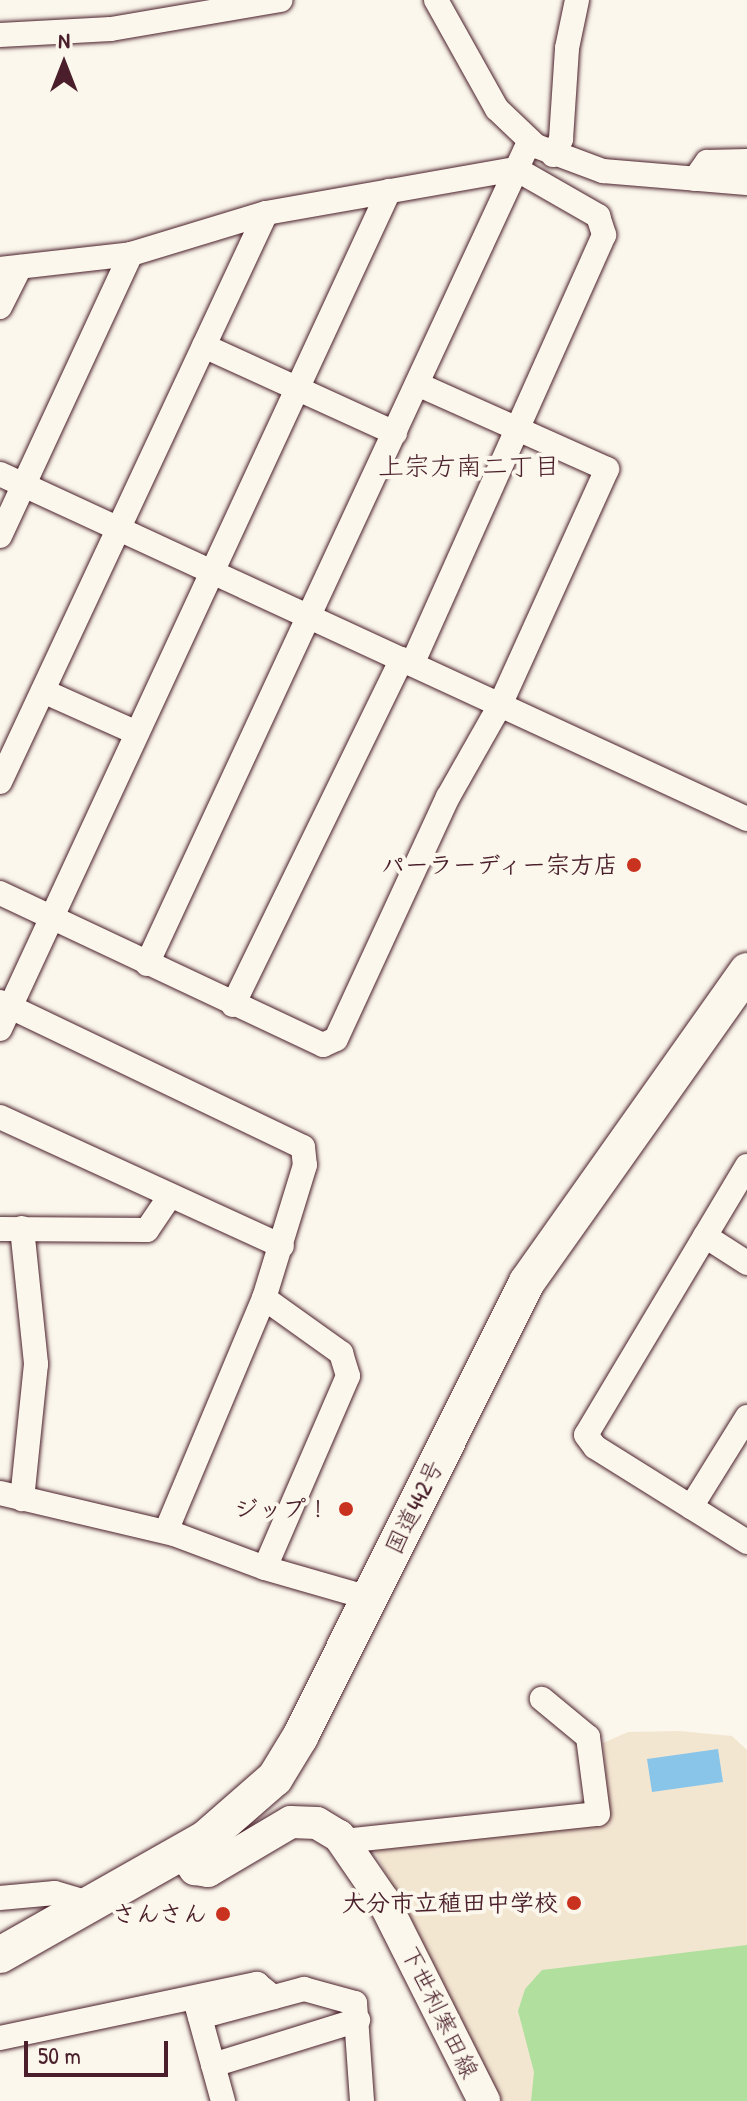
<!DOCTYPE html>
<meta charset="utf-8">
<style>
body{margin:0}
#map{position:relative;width:747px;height:2101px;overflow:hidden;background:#fbf7ec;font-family:"Patrick Hand","Klee One",sans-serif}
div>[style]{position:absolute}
.built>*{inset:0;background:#f3e6d1}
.green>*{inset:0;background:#b1df9e}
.water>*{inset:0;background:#89c5e9}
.roads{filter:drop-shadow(0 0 2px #4a1f2b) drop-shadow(0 0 2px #4a1f2b)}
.minor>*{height:24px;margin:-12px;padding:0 12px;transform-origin:12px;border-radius:12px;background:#fbf7ec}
.major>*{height:32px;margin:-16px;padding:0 16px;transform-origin:16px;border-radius:16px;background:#fbf7ec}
.highway>*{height:36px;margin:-18px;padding:0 18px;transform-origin:18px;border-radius:18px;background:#fbf7ec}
.dots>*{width:22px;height:22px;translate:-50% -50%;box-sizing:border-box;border:4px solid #fbf7ec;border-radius:50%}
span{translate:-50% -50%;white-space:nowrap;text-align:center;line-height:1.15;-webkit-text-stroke:8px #fbf7ec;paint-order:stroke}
.poi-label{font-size:24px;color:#4a1f2b;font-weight:700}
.right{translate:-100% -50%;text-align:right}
.street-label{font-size:24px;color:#4a1f2b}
.neighbourhood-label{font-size:26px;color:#4a1f2b}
.north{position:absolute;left:24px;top:24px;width:80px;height:80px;-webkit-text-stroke:6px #fbf7ec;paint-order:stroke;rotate:0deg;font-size:22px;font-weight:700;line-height:32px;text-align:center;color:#4a1f2b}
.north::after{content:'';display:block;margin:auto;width:28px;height:36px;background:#4a1f2b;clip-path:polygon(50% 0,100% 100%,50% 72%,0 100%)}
.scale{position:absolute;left:24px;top:2041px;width:144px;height:36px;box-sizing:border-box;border:4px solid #4a1f2b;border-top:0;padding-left:10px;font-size:24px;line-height:28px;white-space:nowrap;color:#4a1f2b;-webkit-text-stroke:6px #fbf7ec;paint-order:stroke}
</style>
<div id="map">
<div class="built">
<i style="clip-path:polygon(679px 1731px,732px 1736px,747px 1750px,747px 2101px,498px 2101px,371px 1843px,610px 1819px,603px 1743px,628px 1732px)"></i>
</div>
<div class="green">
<i style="clip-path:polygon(747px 1945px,747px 2101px,531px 2101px,534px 2072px,518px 2011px,525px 1989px,542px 1970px)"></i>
</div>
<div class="water">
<i style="clip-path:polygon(718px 1749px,723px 1782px,652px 1792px,647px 1759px)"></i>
</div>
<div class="roads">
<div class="minor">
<i style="left:436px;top:0;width:125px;rotate:60.8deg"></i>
<i style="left:497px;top:109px;width:54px;rotate:43.5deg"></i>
<i style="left:536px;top:146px;width:72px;rotate:20.5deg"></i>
<i style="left:603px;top:171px;width:144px;rotate:4.8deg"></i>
<i style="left:0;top:35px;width:111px;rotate:-3.1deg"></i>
<i style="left:111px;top:29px;width:172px;rotate:-9.7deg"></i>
<i style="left:553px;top:155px;width:18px;rotate:-63deg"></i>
<i style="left:561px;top:139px;width:91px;rotate:-86.2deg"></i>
<i style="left:567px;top:48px;width:49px;rotate:-78.2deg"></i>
<i style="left:695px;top:179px;width:21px;rotate:-55deg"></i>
<i style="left:707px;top:162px;width:40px;rotate:-1.4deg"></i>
<i style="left:0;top:269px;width:132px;rotate:-6.5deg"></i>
<i style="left:131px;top:254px;width:141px;rotate:-16.9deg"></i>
<i style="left:266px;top:213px;width:254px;rotate:-10deg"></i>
<i style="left:516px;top:169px;width:95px;rotate:29.8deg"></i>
<i style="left:598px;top:216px;width:20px;rotate:72deg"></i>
<i style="left:604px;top:235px;width:470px;rotate:114.1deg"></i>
<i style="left:0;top:307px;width:45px;rotate:-63.4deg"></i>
<i style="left:204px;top:346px;width:210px;rotate:24.5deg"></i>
<i style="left:0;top:474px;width:823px;rotate:24.79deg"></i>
<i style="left:0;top:536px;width:311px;rotate:-65.1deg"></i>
<i style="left:43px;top:691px;width:103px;rotate:24.1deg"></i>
<i style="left:0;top:782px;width:628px;rotate:-64.94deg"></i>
<i style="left:0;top:893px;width:357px;rotate:25.2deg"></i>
<i style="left:323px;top:1045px;width:14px;rotate:-25deg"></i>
<i style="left:336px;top:1039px;width:267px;rotate:-65.2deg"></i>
<i style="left:448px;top:797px;width:106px;rotate:-60.5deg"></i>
<i style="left:500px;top:705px;width:259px;rotate:-65.6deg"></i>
<i style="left:607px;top:469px;width:208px;rotate:-155.9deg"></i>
<i style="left:147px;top:964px;width:906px;rotate:-65.07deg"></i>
<i style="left:0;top:1002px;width:336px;rotate:25.6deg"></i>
<i style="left:303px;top:1147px;width:18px;rotate:84deg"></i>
<i style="left:305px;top:1165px;width:139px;rotate:107.1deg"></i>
<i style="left:264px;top:1298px;width:253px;rotate:112.8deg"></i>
<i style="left:233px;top:1005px;width:385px;rotate:-64deg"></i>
<i style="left:0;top:1029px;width:924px;rotate:-65.1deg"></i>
<i style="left:0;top:1117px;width:310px;rotate:24.6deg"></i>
<i style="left:747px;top:1166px;width:313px;rotate:120.9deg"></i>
<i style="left:586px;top:1435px;width:15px;rotate:53deg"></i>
<i style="left:595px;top:1447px;width:179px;rotate:32deg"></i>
<i style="left:22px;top:1228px;width:137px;rotate:84.1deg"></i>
<i style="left:36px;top:1364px;width:136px;rotate:95.9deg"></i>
<i style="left:0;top:1229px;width:147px;rotate:0.4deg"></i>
<i style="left:147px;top:1230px;width:41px;rotate:-55.9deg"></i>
<i style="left:705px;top:1236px;width:50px;rotate:32.7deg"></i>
<i style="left:264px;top:1298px;width:95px;rotate:35.5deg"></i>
<i style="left:341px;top:1353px;width:24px;rotate:73deg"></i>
<i style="left:348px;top:1376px;width:209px;rotate:113.4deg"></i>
<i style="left:0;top:1493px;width:179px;rotate:13.3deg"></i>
<i style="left:174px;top:1534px;width:97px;rotate:20.5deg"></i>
<i style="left:265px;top:1568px;width:108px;rotate:16.1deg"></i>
<i style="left:691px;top:1507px;width:106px;rotate:-58.1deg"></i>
<i style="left:344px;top:1841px;width:255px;rotate:-6.1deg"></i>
<i style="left:598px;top:1814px;width:78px;rotate:-97.4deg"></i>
<i style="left:588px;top:1737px;width:60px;rotate:-140.4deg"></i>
<i style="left:0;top:1898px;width:55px;rotate:-5.2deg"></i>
<i style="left:55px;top:1893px;width:42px;rotate:16.7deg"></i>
<i style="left:196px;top:2003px;width:102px;rotate:74.6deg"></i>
<i style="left:200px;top:2017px;width:108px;rotate:-15.1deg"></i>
<i style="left:304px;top:1989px;width:53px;rotate:15.4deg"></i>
<i style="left:355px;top:2003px;width:98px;rotate:85.9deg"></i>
<i style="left:0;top:2038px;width:263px;rotate:-11.9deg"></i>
<i style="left:257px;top:1984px;width:21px;rotate:39deg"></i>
<i style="left:213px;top:2065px;width:152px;rotate:-17.2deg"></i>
</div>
<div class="major">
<i style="left:183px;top:1852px;width:21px;rotate:55deg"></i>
<i style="left:195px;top:1869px;width:13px;rotate:9deg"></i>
<i style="left:208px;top:1871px;width:96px;rotate:-30.6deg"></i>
<i style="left:291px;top:1822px;width:26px;rotate:2deg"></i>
<i style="left:317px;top:1823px;width:26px;rotate:31deg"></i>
<i style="left:339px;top:1836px;width:78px;rotate:55.5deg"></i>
<i style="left:383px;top:1900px;width:225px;rotate:63.3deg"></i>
</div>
<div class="highway">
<i style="left:0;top:1955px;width:236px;rotate:-29.5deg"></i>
<i style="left:205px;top:1839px;width:93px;rotate:-41.1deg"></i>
<i style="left:275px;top:1778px;width:48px;rotate:-58.6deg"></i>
<i style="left:300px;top:1737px;width:508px;rotate:-63.49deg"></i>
<i style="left:527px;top:1282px;width:381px;rotate:-54.7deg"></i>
</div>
</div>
<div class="dots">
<i style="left:634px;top:865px;background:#c8321e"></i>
<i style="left:346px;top:1509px;background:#c8321e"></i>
<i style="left:574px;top:1903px;background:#c8321e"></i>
<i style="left:223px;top:1914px;background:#c8321e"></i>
</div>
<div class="poi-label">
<span class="right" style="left:618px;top:865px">パーラーディー宗方店</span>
<span class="right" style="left:330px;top:1509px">ジップ！</span>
<span class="right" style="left:558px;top:1903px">大分市立稙田中学校</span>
<span class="right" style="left:207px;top:1914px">さんさん</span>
</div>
<div class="street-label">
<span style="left:414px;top:1507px;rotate:-64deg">国道442号</span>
<span style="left:440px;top:2012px;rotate:64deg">下世利寒田線</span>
</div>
<div class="neighbourhood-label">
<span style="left:469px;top:466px">上宗方南二丁目</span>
</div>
<div class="north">N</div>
<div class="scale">50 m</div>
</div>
